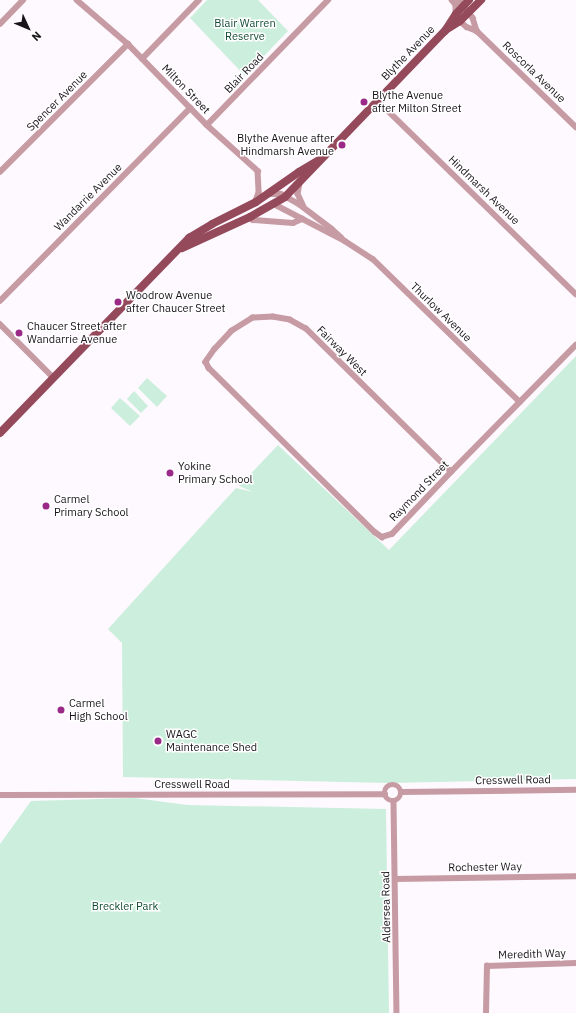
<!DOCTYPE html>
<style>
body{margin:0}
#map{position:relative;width:576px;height:1013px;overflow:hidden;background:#fef8ff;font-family:"IBM Plex Sans",sans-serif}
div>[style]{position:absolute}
.green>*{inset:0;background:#cbefdc}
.minor>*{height:5.5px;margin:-2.75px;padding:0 2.75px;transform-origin:2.75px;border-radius:2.75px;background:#c79ba3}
.minor>.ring{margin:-2.75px;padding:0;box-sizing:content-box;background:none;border:5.5px solid #c79ba3;border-radius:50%}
.primary>*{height:8px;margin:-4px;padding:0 4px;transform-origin:4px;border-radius:4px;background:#944a5b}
.dots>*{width:11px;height:11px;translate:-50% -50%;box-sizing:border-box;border:2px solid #fff;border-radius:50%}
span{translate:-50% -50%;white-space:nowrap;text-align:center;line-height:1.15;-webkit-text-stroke:3px #fff;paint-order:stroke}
.park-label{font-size:11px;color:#114b34}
.street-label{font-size:11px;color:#19141a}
.poi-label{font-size:11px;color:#19141a}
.left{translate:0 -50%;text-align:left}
.right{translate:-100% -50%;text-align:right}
.north{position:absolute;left:8px;top:8px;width:40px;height:40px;-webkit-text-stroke:3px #fff;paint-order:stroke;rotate:134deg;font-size:11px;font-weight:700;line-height:16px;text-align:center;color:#19141a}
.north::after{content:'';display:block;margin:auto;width:14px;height:18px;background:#19141a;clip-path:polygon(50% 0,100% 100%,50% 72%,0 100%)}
</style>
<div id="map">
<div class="green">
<i style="clip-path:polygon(207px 0,258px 0,288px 31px,245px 76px,190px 18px)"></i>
<i style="clip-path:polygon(576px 356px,576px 779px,389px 783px,123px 777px,122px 643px,108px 629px,236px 488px,253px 492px,239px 486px,278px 445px,389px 550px)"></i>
<i style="clip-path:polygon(147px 378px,167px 396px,157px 407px,138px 388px)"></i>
<i style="clip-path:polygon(134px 391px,148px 406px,141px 413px,127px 399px)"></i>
<i style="clip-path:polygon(120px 398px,140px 416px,130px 426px,111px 408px)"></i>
<i style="clip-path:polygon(135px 798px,187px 805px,386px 809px,389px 1013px,0 1013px,0 844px,31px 801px)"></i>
</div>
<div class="minor">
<i style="left:77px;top:0;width:67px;rotate:40.8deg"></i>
<i style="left:128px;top:44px;width:113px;rotate:45.7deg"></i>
<i style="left:207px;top:125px;width:69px;rotate:42deg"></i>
<i style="left:258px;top:171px;width:22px;rotate:87deg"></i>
<i style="left:259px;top:193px;width:9px;rotate:111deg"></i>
<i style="left:452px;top:0;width:6px;rotate:51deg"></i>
<i style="left:456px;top:5px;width:9px;rotate:90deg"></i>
<i style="left:456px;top:14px;width:8px;rotate:60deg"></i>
<i style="left:460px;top:21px;width:9px;rotate:41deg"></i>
<i style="left:467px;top:27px;width:11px;rotate:22deg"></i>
<i style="left:477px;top:31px;width:138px;rotate:44.1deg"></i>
<i style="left:459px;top:0;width:23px;rotate:52deg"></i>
<i style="left:473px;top:18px;width:14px;rotate:73deg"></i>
<i style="left:0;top:24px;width:33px;rotate:-46deg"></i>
<i style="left:142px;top:59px;width:82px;rotate:-46deg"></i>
<i style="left:377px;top:100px;width:278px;rotate:44.3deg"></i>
<i style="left:207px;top:125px;width:174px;rotate:-45.9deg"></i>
<i style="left:0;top:172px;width:181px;rotate:-45deg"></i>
<i style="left:300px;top:183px;width:11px;rotate:100deg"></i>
<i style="left:298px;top:194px;width:14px;rotate:65deg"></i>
<i style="left:269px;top:194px;width:12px"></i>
<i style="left:281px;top:194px;width:21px;rotate:29deg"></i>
<i style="left:299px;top:204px;width:41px;rotate:37.1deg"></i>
<i style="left:332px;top:229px;width:13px;rotate:42deg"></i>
<i style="left:274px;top:204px;width:80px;rotate:27.5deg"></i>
<i style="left:345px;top:241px;width:33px;rotate:33deg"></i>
<i style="left:373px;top:259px;width:205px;rotate:44.2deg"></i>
<i style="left:250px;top:217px;width:4px;rotate:45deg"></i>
<i style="left:253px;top:220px;width:40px;rotate:4.3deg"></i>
<i style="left:293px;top:223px;width:10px;rotate:-24deg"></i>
<i style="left:0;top:301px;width:271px;rotate:-45.4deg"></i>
<i style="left:0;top:324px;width:75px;rotate:45deg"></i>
<i style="left:451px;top:472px;width:204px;rotate:-135.4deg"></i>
<i style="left:306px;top:329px;width:18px;rotate:-151deg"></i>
<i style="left:290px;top:320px;width:17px;rotate:-170deg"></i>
<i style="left:273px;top:317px;width:20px;rotate:177deg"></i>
<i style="left:253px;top:318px;width:25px;rotate:148deg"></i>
<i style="left:232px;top:331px;width:25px;rotate:133deg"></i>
<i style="left:215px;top:349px;width:16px;rotate:125deg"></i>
<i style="left:206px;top:362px;width:7px;rotate:63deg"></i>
<i style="left:209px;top:368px;width:233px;rotate:44.7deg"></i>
<i style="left:375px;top:532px;width:9px;rotate:36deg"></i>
<i style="left:382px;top:537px;width:10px;rotate:-17deg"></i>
<i style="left:392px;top:534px;width:86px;rotate:-46.4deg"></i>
<i style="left:451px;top:472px;width:178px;rotate:-45.5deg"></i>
<i class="ring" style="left:385px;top:785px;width:10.5px;height:10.5px"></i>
<i style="left:401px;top:792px;width:175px;rotate:-0.7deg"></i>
<i style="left:0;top:795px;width:385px;rotate:-0.1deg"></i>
<i style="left:394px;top:802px;width:211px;rotate:89.2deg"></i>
<i style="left:395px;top:879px;width:181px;rotate:-0.9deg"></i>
<i style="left:486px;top:1013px;width:47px;rotate:-88.8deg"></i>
<i style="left:487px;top:966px;width:89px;rotate:-1.9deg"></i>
</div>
<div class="primary">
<i style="left:447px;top:29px;width:15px;rotate:-32deg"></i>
<i style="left:460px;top:21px;width:30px;rotate:-45deg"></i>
<i style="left:182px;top:248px;width:75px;rotate:-24.5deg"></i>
<i style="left:250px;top:217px;width:40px;rotate:-29.7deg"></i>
<i style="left:285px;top:197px;width:231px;rotate:-46.1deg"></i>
<i style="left:445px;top:31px;width:20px;rotate:-57deg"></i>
<i style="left:456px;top:14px;width:19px;rotate:-47deg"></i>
<i style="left:0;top:433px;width:272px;rotate:-45.9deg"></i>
<i style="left:189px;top:238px;width:27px;rotate:-31deg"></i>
<i style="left:212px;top:224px;width:49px;rotate:-26.6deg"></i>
<i style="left:256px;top:202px;width:52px;rotate:-34.9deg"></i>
<i style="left:299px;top:172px;width:23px;rotate:-31deg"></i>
</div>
<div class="dots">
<i style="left:364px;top:102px;background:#9a2987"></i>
<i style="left:342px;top:145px;background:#9a2987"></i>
<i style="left:118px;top:302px;background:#9a2987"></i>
<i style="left:19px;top:333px;background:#9a2987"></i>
<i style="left:170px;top:473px;background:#9a2987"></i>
<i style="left:46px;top:506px;background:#9a2987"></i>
<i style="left:61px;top:710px;background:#9a2987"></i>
<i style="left:158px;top:741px;background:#9a2987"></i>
</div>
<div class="park-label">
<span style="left:245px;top:30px">Blair Warren<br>Reserve</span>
<span style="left:125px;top:906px">Breckler Park</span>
</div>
<div class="street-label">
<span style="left:408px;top:53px;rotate:-46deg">Blythe Avenue</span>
<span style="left:534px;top:72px;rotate:44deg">Roscorla Avenue</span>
<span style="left:244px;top:73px;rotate:-46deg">Blair Road</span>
<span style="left:186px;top:89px;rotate:46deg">Milton Street</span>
<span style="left:57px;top:101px;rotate:-45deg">Spencer Avenue</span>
<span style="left:484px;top:190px;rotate:44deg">Hindmarsh Avenue</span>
<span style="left:88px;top:197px;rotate:-45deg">Wandarrie Avenue</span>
<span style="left:441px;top:312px;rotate:44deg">Thurlow Avenue</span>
<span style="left:342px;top:351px;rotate:45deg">Fairway West</span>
<span style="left:419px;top:491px;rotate:-46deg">Raymond Street</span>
<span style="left:513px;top:780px;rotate:-1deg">Cresswell Road</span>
<span style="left:192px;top:784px">Cresswell Road</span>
<span style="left:485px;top:867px;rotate:-1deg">Rochester Way</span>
<span style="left:386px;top:907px;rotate:-91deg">Aldersea Road</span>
<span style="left:532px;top:954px;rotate:-2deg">Meredith Way</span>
</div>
<div class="poi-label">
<span class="left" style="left:372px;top:102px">Blythe Avenue<br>after Milton Street</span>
<span class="right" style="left:334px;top:145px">Blythe Avenue after<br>Hindmarsh Avenue</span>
<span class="left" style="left:126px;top:302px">Woodrow Avenue<br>after Chaucer Street</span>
<span class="left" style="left:27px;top:333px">Chaucer Street after<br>Wandarrie Avenue</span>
<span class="left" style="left:178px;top:473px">Yokine<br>Primary School</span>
<span class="left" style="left:54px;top:506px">Carmel<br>Primary School</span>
<span class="left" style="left:69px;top:710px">Carmel<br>High School</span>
<span class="left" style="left:166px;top:741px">WAGC<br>Maintenance Shed</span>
</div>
<div class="north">N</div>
</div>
